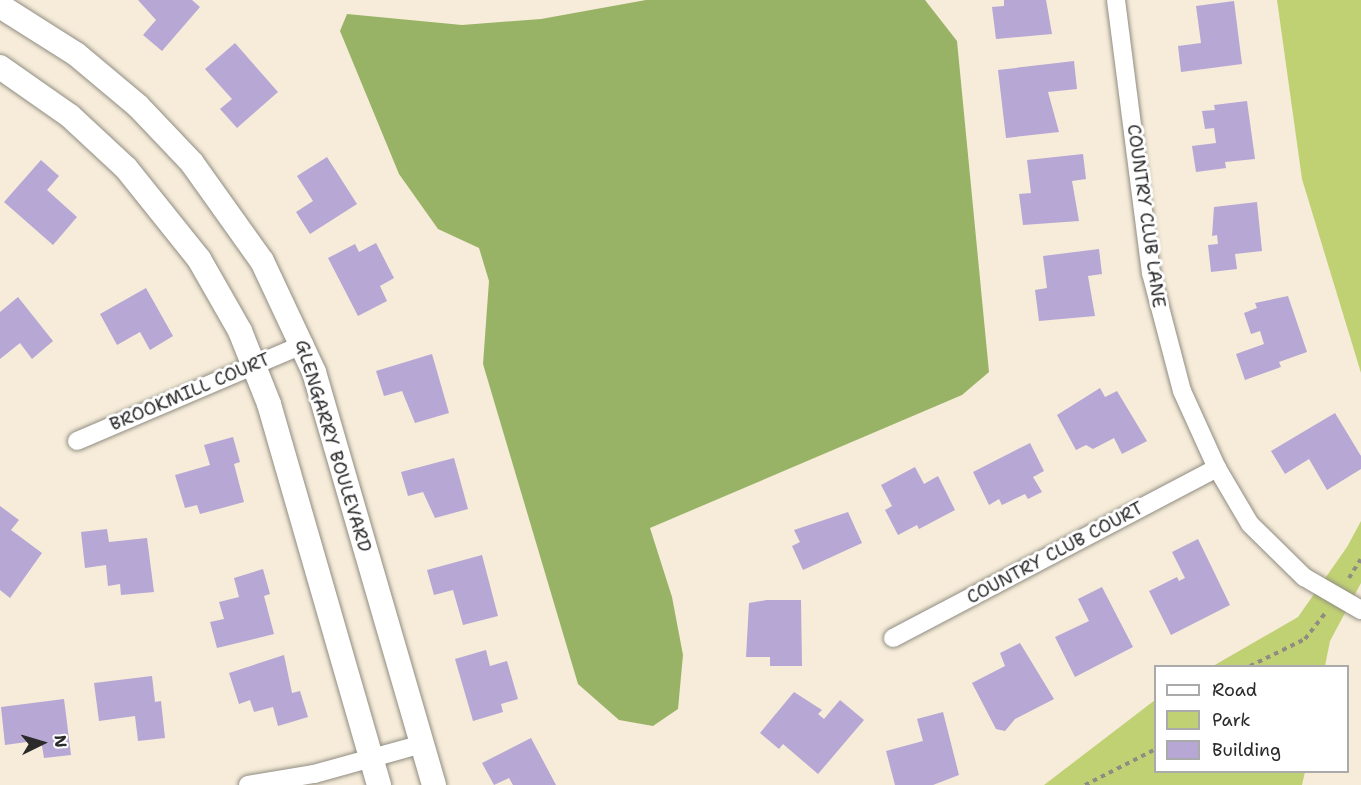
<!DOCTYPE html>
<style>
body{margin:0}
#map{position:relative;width:1361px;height:785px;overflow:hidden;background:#f6ecd9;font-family:"Shantell Sans",sans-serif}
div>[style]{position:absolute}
.green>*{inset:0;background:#c0d174}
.forest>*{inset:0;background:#98b366}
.building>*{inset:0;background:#b6a7d5}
.path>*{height:4px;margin-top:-2px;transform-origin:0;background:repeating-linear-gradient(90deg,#908c82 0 4.5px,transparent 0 9px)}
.roads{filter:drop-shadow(0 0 2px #908c82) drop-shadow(0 0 2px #908c82)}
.minor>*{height:18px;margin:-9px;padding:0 9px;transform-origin:9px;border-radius:9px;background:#fff}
.tertiary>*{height:24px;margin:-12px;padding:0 12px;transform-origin:12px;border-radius:12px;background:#fff}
span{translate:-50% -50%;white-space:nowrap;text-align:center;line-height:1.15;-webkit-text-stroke:6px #fff;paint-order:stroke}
.street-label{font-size:18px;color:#2b2b2b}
.legend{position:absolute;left:1154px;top:665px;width:195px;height:108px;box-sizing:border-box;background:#fff;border:2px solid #aaa;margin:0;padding:8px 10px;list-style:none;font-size:18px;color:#2b2b2b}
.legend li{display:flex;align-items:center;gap:12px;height:30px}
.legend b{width:30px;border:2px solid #aaa}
.north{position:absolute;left:12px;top:713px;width:60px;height:60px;-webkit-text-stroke:4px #fff;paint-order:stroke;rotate:85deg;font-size:16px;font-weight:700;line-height:24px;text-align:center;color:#2b2b2b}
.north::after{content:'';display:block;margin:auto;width:21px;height:27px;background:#2b2b2b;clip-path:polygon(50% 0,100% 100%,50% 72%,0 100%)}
</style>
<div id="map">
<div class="green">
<i style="clip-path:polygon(1277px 0,1361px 0,1361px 373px,1302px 179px)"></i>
<i style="clip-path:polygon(1361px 521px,1361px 583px,1330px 641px,1325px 666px,1213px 666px,1298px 617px,1347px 547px)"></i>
<i style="clip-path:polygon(1155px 700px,1156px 772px,1305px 772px,1302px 785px,1044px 785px)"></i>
</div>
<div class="forest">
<i style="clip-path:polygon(646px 0,925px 0,957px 41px,989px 372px,962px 395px,650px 528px,672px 597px,683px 655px,678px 709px,653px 726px,619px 720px,578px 684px,483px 364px,489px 281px,479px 248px,438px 229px,399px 174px,340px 31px,347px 14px,462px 25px,541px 19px)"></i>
</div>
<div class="building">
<i style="clip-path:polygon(138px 0,192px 0,200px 7px,162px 51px,143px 35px,156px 20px)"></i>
<i style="clip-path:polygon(1004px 0,1046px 0,1052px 34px,996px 39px,992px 7px,1004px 6px)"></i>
<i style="clip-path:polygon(1234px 1px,1242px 64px,1181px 72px,1178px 46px,1201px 43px,1196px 6px)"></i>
<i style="clip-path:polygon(235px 43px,278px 92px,237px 128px,220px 109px,232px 99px,205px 69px)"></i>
<i style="clip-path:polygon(1074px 61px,1077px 89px,1048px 92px,1059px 132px,1006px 138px,998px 70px)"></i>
<i style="clip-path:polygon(1247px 101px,1255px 159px,1225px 162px,1226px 168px,1196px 172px,1192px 146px,1216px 143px,1214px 128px,1205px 129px,1202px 111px,1215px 110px,1214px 105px)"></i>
<i style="clip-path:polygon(1083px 154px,1086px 179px,1072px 181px,1079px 221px,1023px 225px,1019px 194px,1031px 193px,1027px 160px)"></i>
<i style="clip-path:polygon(327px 157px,357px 204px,310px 234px,296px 212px,313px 201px,297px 176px)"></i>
<i style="clip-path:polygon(41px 160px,59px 176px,47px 190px,77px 217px,53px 245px,4px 202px)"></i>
<i style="clip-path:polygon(1257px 202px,1262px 251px,1235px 254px,1237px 269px,1211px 272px,1208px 245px,1218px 244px,1217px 235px,1212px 236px,1214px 207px)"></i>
<i style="clip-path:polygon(376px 243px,394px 278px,380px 286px,387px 301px,358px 316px,328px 258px,355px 244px,359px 252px)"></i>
<i style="clip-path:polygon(1099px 249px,1102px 274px,1088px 276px,1095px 316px,1039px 321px,1035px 290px,1047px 288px,1043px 256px)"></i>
<i style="clip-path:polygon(146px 288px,173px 336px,150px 350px,140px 332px,117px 345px,100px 314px)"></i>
<i style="clip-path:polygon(1288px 296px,1307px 352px,1279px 362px,1281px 367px,1245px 380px,1236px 354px,1264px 344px,1260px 331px,1251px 334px,1244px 313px,1257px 308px,1255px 303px)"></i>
<i style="clip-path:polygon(18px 297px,53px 341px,32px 359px,20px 343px,0 359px,0 312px)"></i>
<i style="clip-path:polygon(432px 354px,449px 413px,415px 423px,402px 391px,384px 396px,376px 371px)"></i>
<i style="clip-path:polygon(1100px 388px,1105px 397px,1117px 391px,1147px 441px,1122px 454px,1114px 438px,1093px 449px,1086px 445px,1076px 450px,1057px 415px)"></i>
<i style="clip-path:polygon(1335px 413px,1361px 456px,1361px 469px,1327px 490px,1309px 459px,1285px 474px,1271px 451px)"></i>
<i style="clip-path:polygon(233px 437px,240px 462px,234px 464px,244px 502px,200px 514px,197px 505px,185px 508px,175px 475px,210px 465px,204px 445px)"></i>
<i style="clip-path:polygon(1030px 443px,1044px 471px,1033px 477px,1042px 492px,1028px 499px,1025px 494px,1002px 505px,999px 499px,989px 505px,973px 472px)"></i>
<i style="clip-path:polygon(454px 458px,468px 509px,435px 518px,423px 492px,408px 496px,401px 472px)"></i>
<i style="clip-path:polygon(915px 467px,924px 484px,938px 476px,955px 510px,919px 529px,917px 525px,898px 535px,885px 510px,892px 506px,881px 485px)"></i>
<i style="clip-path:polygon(0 506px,19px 520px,11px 530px,42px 553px,10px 598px,0 590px)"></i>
<i style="clip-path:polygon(848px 512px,862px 543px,803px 570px,792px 546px,800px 542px,794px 530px)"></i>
<i style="clip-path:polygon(107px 529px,109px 542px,147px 538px,154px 592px,121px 595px,120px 584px,108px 586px,106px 565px,85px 568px,81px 532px)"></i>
<i style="clip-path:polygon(1198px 539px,1230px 605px,1171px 635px,1149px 591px,1177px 577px,1179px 581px,1185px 578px,1172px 552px)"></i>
<i style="clip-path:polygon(482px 555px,498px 616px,463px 625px,453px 590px,434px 595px,427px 570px)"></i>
<i style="clip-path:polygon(263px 569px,270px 594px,264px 596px,274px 634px,217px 648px,210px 622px,224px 619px,219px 602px,239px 597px,234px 578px)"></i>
<i style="clip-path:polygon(1102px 587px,1133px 647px,1075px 677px,1055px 637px,1089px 621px,1078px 599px)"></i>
<i style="clip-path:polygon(767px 600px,801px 600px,802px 666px,770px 666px,770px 657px,746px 657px,749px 603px)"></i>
<i style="clip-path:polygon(1020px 643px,1054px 699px,1015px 719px,1005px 731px,996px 729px,972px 683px,1005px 666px,1000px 653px)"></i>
<i style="clip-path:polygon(486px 650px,490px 666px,507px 661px,518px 699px,501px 704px,503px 712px,473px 721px,455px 659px)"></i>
<i style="clip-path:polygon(284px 655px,292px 693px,300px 691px,308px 717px,278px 726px,273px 707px,254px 712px,250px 700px,239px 704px,229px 673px)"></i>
<i style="clip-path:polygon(152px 676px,155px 702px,161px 701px,165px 738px,138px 741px,135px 716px,99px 721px,94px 683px)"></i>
<i style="clip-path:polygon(794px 692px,822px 710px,818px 714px,824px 719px,840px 700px,864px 720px,818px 774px,783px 744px,779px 749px,760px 733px)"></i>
<i style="clip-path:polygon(64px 699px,71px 755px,44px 758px,41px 740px,5px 745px,1px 707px)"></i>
<i style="clip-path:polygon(943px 712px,959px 775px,933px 785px,895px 785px,886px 751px,923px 741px,917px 719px)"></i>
<i style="clip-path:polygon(531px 738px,556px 785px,513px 785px,509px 778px,494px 785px,482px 763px)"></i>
</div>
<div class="path">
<i style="left:1349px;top:578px;width:22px;rotate:-58deg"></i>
<i style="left:1250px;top:666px;width:61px;rotate:-26.1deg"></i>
<i style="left:1305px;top:639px;width:34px;rotate:-52deg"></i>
<i style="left:1085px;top:785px;width:80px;rotate:-26.9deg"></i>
</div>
<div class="roads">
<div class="minor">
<i style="left:1116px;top:0;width:275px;rotate:82.7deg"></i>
<i style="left:1151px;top:273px;width:122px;rotate:75.3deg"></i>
<i style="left:1182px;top:391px;width:85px;rotate:65.6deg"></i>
<i style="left:1217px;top:468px;width:65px;rotate:59.5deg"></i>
<i style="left:1250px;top:524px;width:76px;rotate:44.5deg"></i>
<i style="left:1304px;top:577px;width:66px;rotate:30.1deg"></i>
<i style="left:77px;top:441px;width:247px;rotate:-23.1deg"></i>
<i style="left:893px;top:638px;width:366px;rotate:-27.7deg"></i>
<i style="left:248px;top:785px;width:67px;rotate:-9.5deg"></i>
<i style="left:314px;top:774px;width:112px;rotate:-15.5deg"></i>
</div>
<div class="tertiary">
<i style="left:0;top:6px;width:90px;rotate:32.3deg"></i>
<i style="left:76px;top:54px;width:81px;rotate:40deg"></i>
<i style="left:138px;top:106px;width:79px;rotate:46.5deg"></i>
<i style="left:192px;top:163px;width:120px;rotate:54.5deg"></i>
<i style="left:262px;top:261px;width:123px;rotate:64.9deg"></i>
<i style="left:314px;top:372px;width:430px;rotate:73.8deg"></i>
<i style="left:0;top:67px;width:85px;rotate:35deg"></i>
<i style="left:70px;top:116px;width:76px;rotate:42.9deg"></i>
<i style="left:126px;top:168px;width:117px;rotate:51.3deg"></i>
<i style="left:199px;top:259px;width:83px;rotate:60.3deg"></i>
<i style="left:240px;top:331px;width:79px;rotate:68.3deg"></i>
<i style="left:269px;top:404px;width:397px;rotate:73.9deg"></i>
</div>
</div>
<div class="street-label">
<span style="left:1146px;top:216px;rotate:82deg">COUNTRY CLUB LANE</span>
<span style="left:190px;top:392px;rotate:-23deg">BROOKMILL COURT</span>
<span style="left:333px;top:446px;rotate:73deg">GLENGARRY BOULEVARD</span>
<span style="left:1055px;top:553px;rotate:-28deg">COUNTRY CLUB COURT</span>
</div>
<ul class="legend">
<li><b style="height:8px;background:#fff"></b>Road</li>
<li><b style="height:16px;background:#c0d174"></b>Park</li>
<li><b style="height:16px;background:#b6a7d5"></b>Building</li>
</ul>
<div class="north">N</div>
</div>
